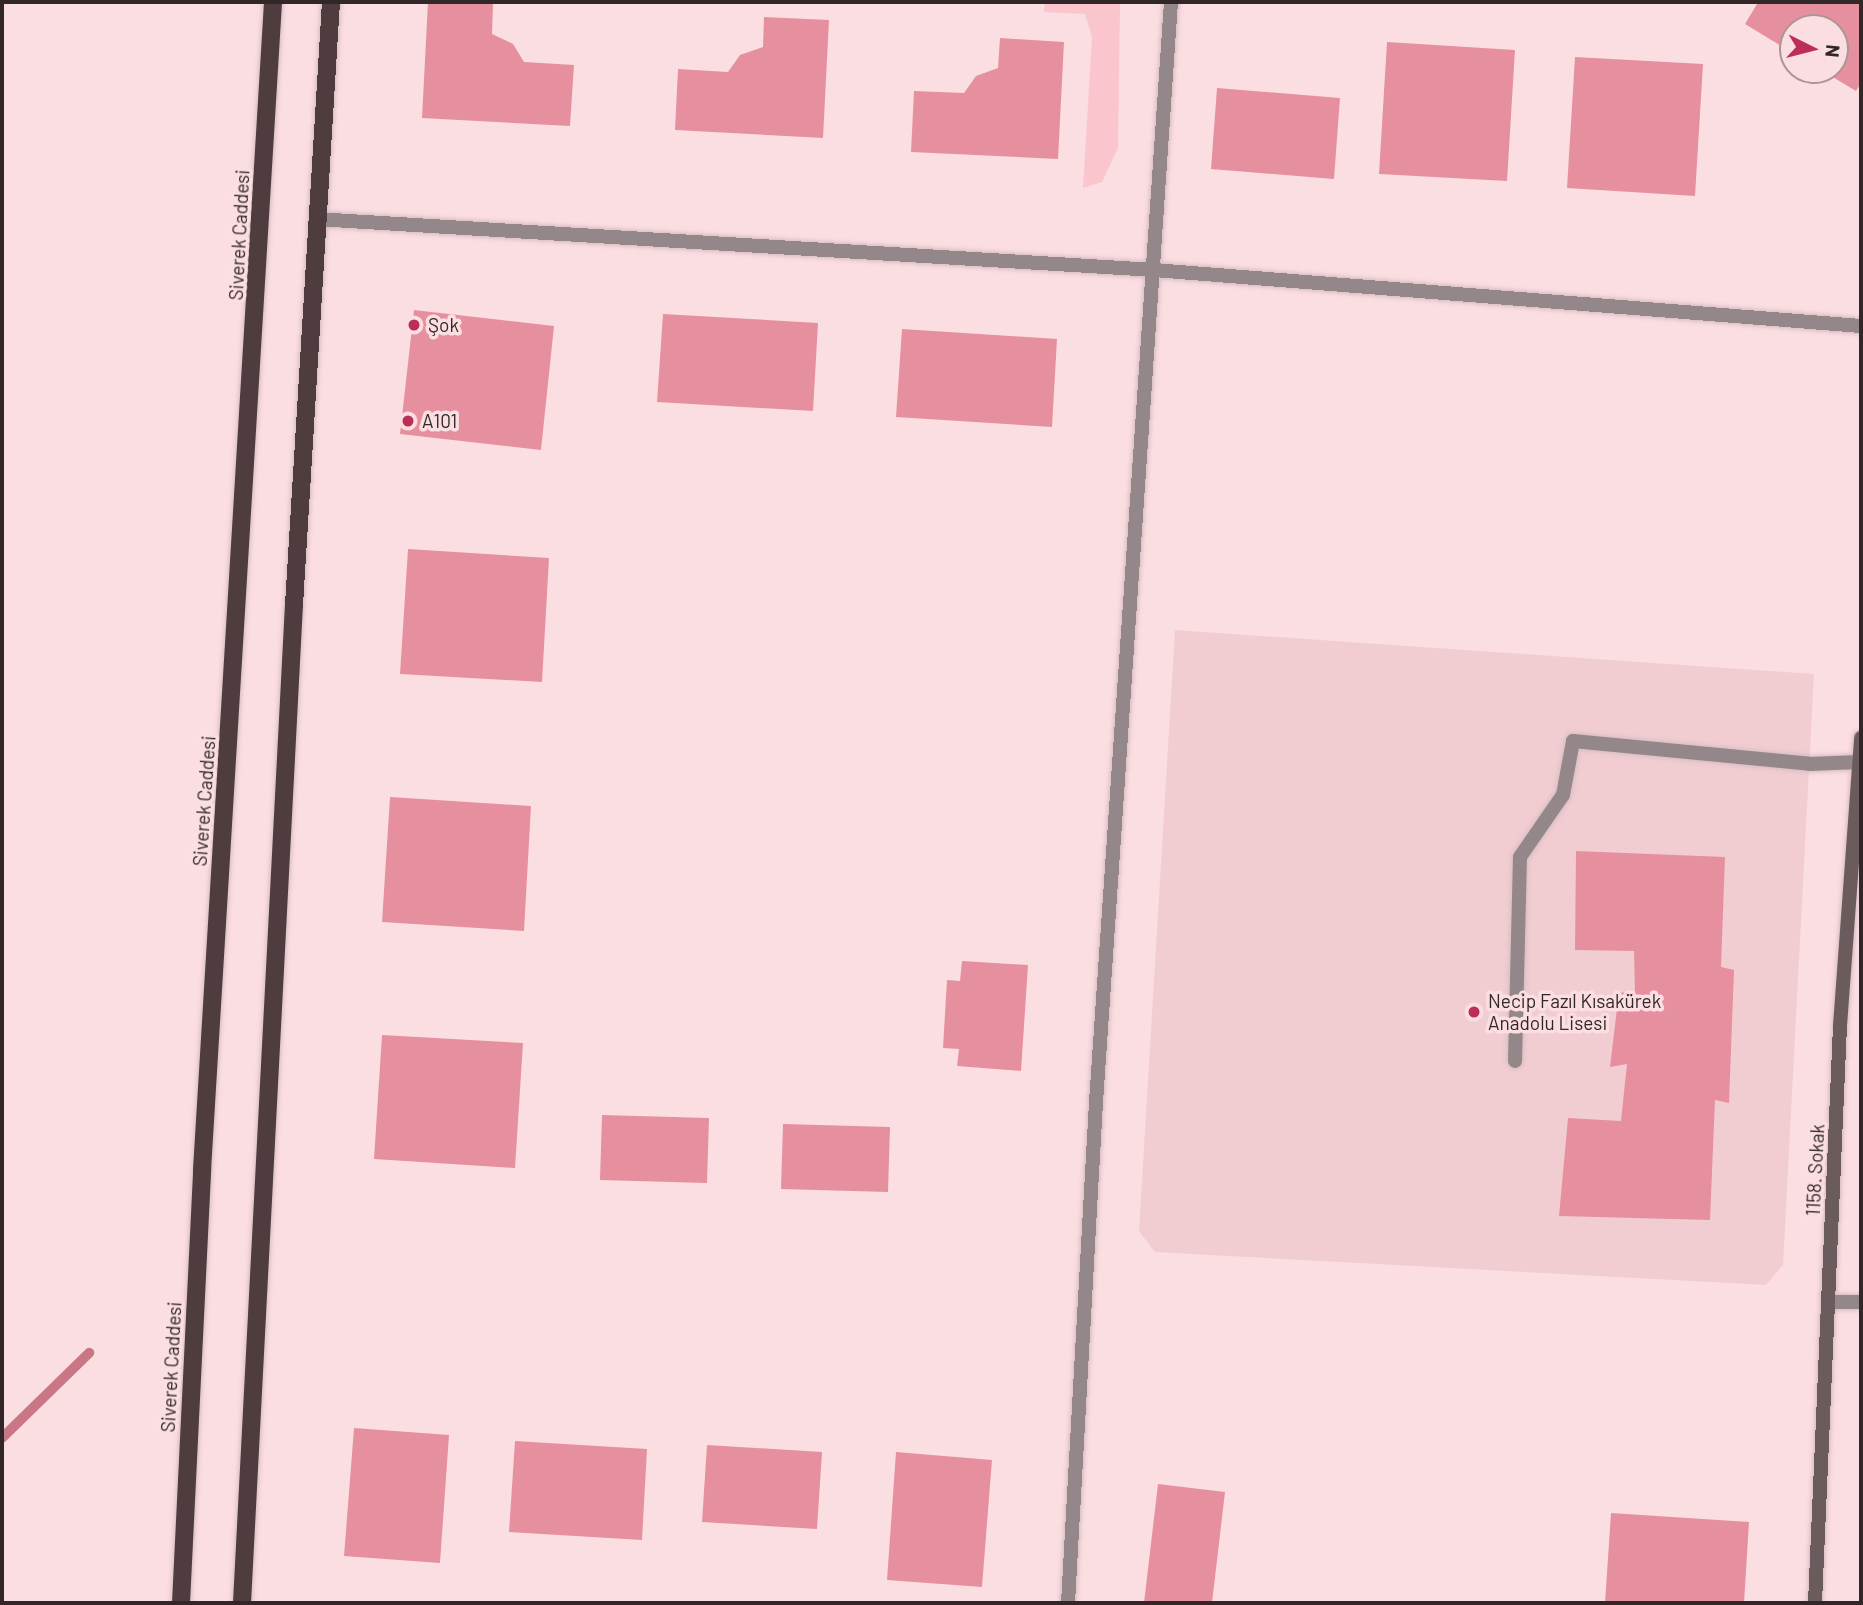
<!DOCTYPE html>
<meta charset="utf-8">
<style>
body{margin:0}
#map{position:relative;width:1863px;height:1605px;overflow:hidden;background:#fbdee2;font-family:Barlow,sans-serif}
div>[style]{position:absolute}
.built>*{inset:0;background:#f1cdd2}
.green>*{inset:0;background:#fbc5cd}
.stream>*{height:10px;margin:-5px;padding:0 5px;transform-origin:5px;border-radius:5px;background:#c97685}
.building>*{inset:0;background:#e6909f}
.roads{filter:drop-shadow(0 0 2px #d7bdc1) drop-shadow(0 0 2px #d7bdc1)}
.lane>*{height:14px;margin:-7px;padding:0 7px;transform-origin:7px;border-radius:7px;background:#938789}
.street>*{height:14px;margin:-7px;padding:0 7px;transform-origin:7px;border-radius:7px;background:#938789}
.secondary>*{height:14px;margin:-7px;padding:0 7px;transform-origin:7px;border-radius:7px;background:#6b5b5d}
.primary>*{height:18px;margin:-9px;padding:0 9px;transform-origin:9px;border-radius:9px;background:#4f3c3f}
.dots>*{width:19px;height:19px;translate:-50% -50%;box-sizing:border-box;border:4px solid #fbdee2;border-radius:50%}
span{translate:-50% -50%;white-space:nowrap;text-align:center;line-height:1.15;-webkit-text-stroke:7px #fbdee2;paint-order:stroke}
.street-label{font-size:19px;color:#322728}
.poi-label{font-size:19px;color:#322728}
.left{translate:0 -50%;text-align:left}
.frame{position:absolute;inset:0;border:4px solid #322728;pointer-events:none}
.north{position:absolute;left:1779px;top:14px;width:70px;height:70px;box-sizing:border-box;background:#fbdee2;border:2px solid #ab9598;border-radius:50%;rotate:96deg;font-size:19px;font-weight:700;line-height:28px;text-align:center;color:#322728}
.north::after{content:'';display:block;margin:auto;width:24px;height:32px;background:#bc2d58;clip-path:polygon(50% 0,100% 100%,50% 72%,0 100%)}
</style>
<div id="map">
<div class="built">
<i style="clip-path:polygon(1175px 630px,1814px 674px,1783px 1265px,1766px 1285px,1155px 1252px,1139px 1231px)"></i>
</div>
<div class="green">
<i style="clip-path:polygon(1045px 2px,1120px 2px,1118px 148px,1102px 182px,1083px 188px,1092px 37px,1085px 14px,1044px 12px)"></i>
</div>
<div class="stream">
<i style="left:2px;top:1438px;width:122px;rotate:-44.3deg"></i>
</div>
<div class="building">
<i style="clip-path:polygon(428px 2px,493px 4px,492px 34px,513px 44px,524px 62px,574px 65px,570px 126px,422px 118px)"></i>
<i style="clip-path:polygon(1754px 2px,1861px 2px,1861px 83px,1856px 91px,1821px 70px,1835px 70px,1835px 28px,1793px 28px,1793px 53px,1745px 24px,1757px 4px)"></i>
<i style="clip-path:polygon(764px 17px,829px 20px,823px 138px,675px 130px,678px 69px,728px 72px,740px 55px,763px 47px)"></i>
<i style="clip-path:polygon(1000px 38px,1064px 42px,1058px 159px,911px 152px,914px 91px,964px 93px,976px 76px,998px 68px)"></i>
<i style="clip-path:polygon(1387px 42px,1515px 50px,1507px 181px,1379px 174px)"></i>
<i style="clip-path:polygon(1575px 57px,1703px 64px,1695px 196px,1567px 188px)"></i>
<i style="clip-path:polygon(1217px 88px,1340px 98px,1334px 179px,1211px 169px)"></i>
<i style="clip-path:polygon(414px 310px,554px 326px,541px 450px,400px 434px)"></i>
<i style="clip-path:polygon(663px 314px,818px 323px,813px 411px,657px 402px)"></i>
<i style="clip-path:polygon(902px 329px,1057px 339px,1052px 427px,896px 417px)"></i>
<i style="clip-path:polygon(408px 549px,549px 558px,542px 682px,400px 674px)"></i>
<i style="clip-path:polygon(390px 797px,531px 806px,524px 931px,382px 922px)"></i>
<i style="clip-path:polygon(1576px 851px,1725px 857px,1721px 967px,1734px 970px,1729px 1103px,1715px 1100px,1710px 1220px,1559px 1216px,1568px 1118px,1621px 1121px,1627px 1064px,1610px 1067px,1619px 992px,1635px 994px,1634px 951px,1575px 950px)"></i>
<i style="clip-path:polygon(962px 961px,1028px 965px,1021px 1071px,957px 1066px,959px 1049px,943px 1048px,947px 980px,960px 981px)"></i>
<i style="clip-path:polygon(382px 1035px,523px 1043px,515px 1168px,374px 1159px)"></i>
<i style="clip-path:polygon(602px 1115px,709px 1118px,707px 1183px,600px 1180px)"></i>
<i style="clip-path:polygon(783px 1124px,890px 1127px,888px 1192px,781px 1189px)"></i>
<i style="clip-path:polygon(354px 1428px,449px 1435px,440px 1563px,344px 1556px)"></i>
<i style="clip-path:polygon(515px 1441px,647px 1449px,642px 1540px,509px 1532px)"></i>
<i style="clip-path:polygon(707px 1445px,822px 1452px,817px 1529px,702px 1522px)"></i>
<i style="clip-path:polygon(896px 1452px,992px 1460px,982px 1587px,887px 1580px)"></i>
<i style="clip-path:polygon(1158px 1484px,1225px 1492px,1212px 1603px,1144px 1603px)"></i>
<i style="clip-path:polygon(1611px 1513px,1749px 1522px,1744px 1603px,1605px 1603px)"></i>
</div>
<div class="roads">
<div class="lane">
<i style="left:1515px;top:1061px;width:204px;rotate:-88.6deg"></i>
<i style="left:1520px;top:857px;width:75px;rotate:-55.3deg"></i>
<i style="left:1563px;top:795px;width:55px;rotate:-79.5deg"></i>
<i style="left:1573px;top:741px;width:238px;rotate:5.5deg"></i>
<i style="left:1810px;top:764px;width:49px;rotate:-2.3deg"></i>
</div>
<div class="street">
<i style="left:316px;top:219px;width:840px;rotate:3.48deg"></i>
<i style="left:1154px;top:270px;width:709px;rotate:4.53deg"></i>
<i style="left:1828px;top:1302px;width:33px"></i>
<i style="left:1068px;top:1603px;width:502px;rotate:-86.8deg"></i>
<i style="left:1096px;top:1102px;width:1103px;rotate:-86.1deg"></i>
</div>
<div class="secondary">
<i style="left:1815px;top:1603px;width:578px;rotate:-87.52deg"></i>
<i style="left:1840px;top:1026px;width:289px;rotate:-85.8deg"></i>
</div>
<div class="primary">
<i style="left:181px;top:1603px;width:434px;rotate:-87.2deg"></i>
<i style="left:202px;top:1170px;width:1170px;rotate:-86.52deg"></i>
<i style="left:242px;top:1603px;width:999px;rotate:-87.02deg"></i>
<i style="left:294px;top:605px;width:604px;rotate:-86.49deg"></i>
</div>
</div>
<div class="dots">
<i style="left:414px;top:325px;background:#bc2d58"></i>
<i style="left:408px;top:421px;background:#bc2d58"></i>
<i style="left:1474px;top:1012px;background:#bc2d58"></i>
</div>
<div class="street-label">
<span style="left:239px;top:235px;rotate:-87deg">Siverek Caddesi</span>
<span style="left:204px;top:801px;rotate:-86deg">Siverek Caddesi</span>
<span style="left:1815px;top:1170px;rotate:-87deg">1158. Sokak</span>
<span style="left:171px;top:1367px;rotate:-87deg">Siverek Caddesi</span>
</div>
<div class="poi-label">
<span class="left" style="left:428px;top:325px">Şok</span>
<span class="left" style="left:422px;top:421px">A101</span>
<span class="left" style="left:1488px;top:1012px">Necip Fazıl Kısakürek<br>Anadolu Lisesi</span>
</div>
<div class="frame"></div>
<div class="north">N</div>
</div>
